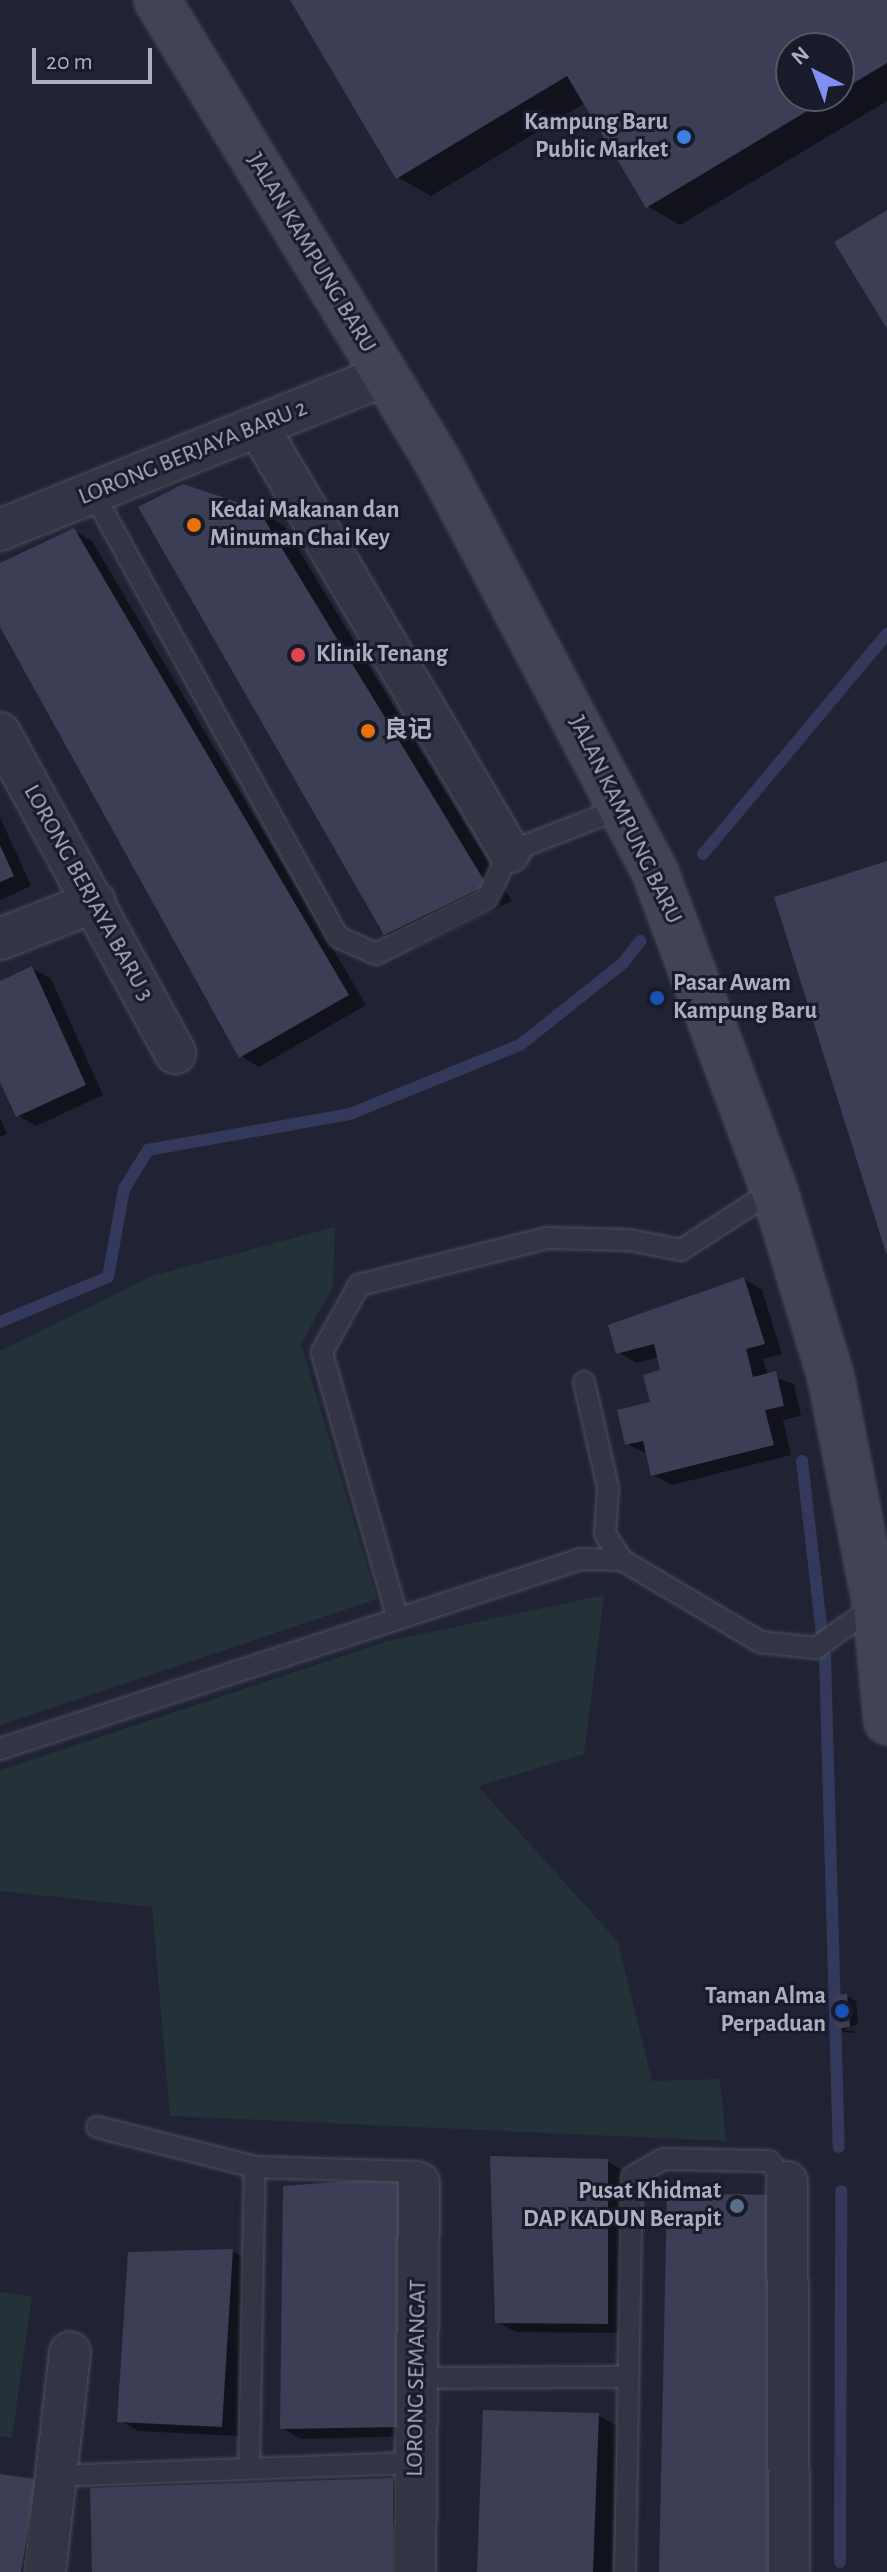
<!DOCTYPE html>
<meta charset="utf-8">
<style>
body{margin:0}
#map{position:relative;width:887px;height:2572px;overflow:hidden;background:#202334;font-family:"Alegreya Sans","Noto Sans SC",sans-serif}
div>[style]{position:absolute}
.green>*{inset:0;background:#243138}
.shadow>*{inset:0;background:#0007}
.stream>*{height:12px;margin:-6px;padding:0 6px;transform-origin:6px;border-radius:6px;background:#33395b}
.building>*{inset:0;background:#3b3e54}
.roads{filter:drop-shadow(0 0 2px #4d5060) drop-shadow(0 0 2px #4d5060)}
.service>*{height:20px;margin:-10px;padding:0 10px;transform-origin:10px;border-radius:10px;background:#333545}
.minor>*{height:40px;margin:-20px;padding:0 20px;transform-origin:20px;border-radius:20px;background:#333545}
.secondary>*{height:44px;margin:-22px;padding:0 22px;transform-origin:22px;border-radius:22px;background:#414357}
.dots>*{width:22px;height:22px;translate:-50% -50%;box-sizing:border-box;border:4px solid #181b29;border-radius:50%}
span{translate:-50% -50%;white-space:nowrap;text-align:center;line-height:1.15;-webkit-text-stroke:6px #181b29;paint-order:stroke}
.poi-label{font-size:24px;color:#acafc2;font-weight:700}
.right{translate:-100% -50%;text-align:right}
.left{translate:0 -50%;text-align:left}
.street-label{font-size:24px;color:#acafc2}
.north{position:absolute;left:775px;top:32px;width:80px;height:80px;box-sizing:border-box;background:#181b29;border:2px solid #535666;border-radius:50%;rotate:318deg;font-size:22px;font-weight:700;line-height:32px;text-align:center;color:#acafc2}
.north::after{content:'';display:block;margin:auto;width:28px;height:36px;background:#818ef2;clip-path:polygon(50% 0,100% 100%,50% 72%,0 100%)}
.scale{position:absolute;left:32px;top:48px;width:120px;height:36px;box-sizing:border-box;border:4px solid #acafc2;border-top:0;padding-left:10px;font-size:24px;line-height:28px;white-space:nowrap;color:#acafc2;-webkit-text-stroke:6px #181b29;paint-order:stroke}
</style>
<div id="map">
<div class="green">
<i style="clip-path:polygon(335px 1227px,333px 1287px,301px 1344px,377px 1599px,0 1725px,0 1351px,152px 1276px)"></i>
<i style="clip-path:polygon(604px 1595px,584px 1754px,478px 1786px,618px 1942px,652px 2081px,720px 2079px,726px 2141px,170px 2116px,152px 1907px,0 1891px,0 1770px,384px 1642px)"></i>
<i style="clip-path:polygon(0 2292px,32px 2296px,12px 2438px,0 2436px)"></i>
</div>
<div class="shadow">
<i style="clip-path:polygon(evenodd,292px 0,887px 0,887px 101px,680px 225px,647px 206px,585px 103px,431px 196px,398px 177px,292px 0,791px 48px,839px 48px,839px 96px,791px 96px,791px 48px)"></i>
<i style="clip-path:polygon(257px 510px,284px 526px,512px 901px,412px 949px,385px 933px)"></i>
<i style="clip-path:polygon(73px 530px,92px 541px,366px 1005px,259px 1067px,241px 1056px,0 623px,0 565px)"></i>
<i style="clip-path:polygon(0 817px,31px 886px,0 900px)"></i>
<i style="clip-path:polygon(32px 968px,51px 979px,103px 1095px,36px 1126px,17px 1115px,0 1077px,0 983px)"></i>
<i style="clip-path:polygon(0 1118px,7px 1134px,0 1137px)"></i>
<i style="clip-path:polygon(744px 1279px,762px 1290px,782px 1354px,763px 1359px,768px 1375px,794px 1384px,801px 1416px,783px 1420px,791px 1455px,672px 1485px,653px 1475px,648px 1454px,627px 1444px,653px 1403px,663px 1372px,659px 1357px,636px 1363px,618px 1352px)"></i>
<i style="clip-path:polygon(847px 1996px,856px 2001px,858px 2024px,844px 2030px,858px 2032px,847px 2033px,838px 2028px)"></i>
<i style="clip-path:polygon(607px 2161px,626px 2172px,626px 2333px,516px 2332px,497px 2322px)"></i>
<i style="clip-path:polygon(403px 2179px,420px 2436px,301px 2439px,282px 2428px)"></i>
<i style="clip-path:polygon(233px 2251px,251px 2262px,240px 2436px,138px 2431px,120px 2420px)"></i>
<i style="clip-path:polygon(598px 2415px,617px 2426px,612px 2572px,479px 2572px)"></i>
<i style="clip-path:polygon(0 2476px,62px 2496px,50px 2572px,0 2572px)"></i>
<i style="clip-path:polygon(392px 2480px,410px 2491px,411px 2572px,94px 2572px)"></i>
</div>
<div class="stream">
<i style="left:703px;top:854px;width:287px;rotate:-50.1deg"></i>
<i style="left:0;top:1322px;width:117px;rotate:-22.6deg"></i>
<i style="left:108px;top:1277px;width:89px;rotate:-79.7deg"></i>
<i style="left:124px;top:1189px;width:46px;rotate:-58.4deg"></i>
<i style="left:148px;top:1150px;width:205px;rotate:-10.1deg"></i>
<i style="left:350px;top:1114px;width:183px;rotate:-22.1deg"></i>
<i style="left:520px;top:1045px;width:132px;rotate:-38.5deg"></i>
<i style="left:623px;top:963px;width:28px;rotate:-52deg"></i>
<i style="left:802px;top:1461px;width:173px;rotate:83.4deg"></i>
<i style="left:825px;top:1656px;width:491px;rotate:88.4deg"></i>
<i style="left:840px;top:2562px;width:371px;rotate:-89.8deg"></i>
</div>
<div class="building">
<i style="clip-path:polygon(290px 0,887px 0,887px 63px,839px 92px,839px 48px,791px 48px,791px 96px,832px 96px,646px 208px,567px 76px,396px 179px)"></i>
<i style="clip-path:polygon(887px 210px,887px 329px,834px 242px)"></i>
<i style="clip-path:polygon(183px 484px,258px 509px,487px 885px,384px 935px,138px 507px)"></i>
<i style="clip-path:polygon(74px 528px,349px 995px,239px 1058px,0 627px,0 563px)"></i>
<i style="clip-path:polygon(0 845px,14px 876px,0 882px)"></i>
<i style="clip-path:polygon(887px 861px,887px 1253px,886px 1253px,774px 897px)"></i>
<i style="clip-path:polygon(32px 966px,86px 1085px,16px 1117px,0 1082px,0 981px)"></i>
<i style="clip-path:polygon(744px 1277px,765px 1344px,746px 1349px,753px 1377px,776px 1371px,784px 1406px,765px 1410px,774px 1445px,651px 1476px,643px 1441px,625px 1445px,617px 1410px,650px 1402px,643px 1375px,660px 1370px,654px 1344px,616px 1354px,608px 1325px)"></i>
<i style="clip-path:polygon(847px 1994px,850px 2027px,836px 2029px,834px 1995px)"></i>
<i style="clip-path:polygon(490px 2156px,608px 2159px,608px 2324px,495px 2323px)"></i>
<i style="clip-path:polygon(403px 2177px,402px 2427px,280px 2429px,283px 2186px)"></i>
<i style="clip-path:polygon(667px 2193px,779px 2195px,772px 2572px,659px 2572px)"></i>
<i style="clip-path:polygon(233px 2249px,222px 2427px,117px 2422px,128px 2252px)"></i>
<i style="clip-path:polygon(483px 2410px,599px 2413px,593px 2572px,477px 2572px)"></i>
<i style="clip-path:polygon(0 2474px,36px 2479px,21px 2572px,0 2572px)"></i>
<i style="clip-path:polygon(393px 2478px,393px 2572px,92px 2572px,90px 2488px)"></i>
</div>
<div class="roads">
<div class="service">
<i style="left:93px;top:493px;width:507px;rotate:61.11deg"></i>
<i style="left:338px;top:937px;width:42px;rotate:24.1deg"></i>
<i style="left:376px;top:954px;width:124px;rotate:-26.4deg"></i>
<i style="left:487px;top:899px;width:52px;rotate:-64.9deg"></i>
<i style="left:509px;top:852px;width:123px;rotate:-21.4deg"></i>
<i style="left:584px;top:1382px;width:109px;rotate:77.2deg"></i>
<i style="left:608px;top:1488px;width:46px;rotate:93.7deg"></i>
<i style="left:605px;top:1534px;width:31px;rotate:57deg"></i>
<i style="left:397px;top:1616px;width:274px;rotate:-105.9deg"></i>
<i style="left:322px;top:1352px;width:77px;rotate:-61.1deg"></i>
<i style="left:359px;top:1285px;width:194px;rotate:-14deg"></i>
<i style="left:547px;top:1238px;width:82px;rotate:1.4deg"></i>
<i style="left:629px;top:1240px;width:53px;rotate:10.9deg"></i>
<i style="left:681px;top:1250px;width:111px;rotate:-32.8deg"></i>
<i style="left:0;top:1749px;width:611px;rotate:-18.11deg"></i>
<i style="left:581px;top:1559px;width:41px;rotate:1.4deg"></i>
<i style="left:622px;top:1560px;width:161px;rotate:30.7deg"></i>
<i style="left:760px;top:1642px;width:56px;rotate:6.1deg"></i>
<i style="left:816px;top:1648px;width:74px;rotate:-35.6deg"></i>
<i style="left:97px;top:2127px;width:163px;rotate:14.2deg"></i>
<i style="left:417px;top:2378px;width:208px;rotate:-0.3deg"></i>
<i style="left:249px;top:2468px;width:301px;rotate:-88.9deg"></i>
<i style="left:255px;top:2167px;width:163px;rotate:1.8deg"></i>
<i style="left:418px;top:2172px;width:10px;rotate:84deg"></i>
<i style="left:56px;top:2476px;width:360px;rotate:-2.1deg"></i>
<i style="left:625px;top:2572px;width:395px;rotate:-89deg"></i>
<i style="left:632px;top:2177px;width:36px;rotate:-30deg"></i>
<i style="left:663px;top:2159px;width:106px;rotate:1.1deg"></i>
<i style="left:769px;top:2161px;width:28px;rotate:49deg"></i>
</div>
<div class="minor">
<i style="left:258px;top:427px;width:494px;rotate:59.4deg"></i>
<i style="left:0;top:530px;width:416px;rotate:-21.9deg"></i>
<i style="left:0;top:733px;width:365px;rotate:61.3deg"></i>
<i style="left:0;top:939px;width:102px;rotate:-21.3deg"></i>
<i style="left:787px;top:2182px;width:390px;rotate:89.7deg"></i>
<i style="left:45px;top:2572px;width:221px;rotate:-83.5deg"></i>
<i style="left:415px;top:2572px;width:389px;rotate:-89.4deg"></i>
</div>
<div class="secondary">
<i style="left:157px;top:0;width:541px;rotate:58.69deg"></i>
<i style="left:438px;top:462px;width:464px;rotate:62.1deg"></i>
<i style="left:655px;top:872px;width:340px;rotate:69.5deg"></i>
<i style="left:774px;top:1190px;width:196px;rotate:73.1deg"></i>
<i style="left:831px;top:1378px;width:231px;rotate:78.8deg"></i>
<i style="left:876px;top:1605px;width:117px;rotate:84.6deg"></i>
</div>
</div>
<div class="dots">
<i style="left:684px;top:137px;background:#3f7fe0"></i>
<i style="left:194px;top:525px;background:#e8710a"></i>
<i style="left:298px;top:655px;background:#e0444e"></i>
<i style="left:368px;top:731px;background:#e8710a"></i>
<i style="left:657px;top:998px;background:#1a4fb4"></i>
<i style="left:842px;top:2011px;background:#1a4fb4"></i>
<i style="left:737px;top:2206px;background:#5c6f8a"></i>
</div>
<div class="poi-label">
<span class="right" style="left:668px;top:137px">Kampung Baru<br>Public Market</span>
<span class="left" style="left:210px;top:525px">Kedai Makanan dan<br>Minuman Chai Key</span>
<span class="left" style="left:316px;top:655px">Klinik Tenang</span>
<span class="left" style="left:384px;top:731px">良记</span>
<span class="left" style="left:673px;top:998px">Pasar Awam<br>Kampung Baru</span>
<span class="right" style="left:826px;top:2011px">Taman Alma<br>Perpaduan</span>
<span class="right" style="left:721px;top:2206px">Pusat Khidmat<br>DAP KADUN Berapit</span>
</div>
<div class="street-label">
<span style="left:311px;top:253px;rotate:59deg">JALAN KAMPUNG BARU</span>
<span style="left:193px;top:453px;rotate:-22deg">LORONG BERJAYA BARU 2</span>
<span style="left:625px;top:820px;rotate:64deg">JALAN KAMPUNG BARU</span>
<span style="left:88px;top:893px;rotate:61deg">LORONG BERJAYA BARU 3</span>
<span style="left:417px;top:2378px;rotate:-89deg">LORONG SEMANGAT</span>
</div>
<div class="north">N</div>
<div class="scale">20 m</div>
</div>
